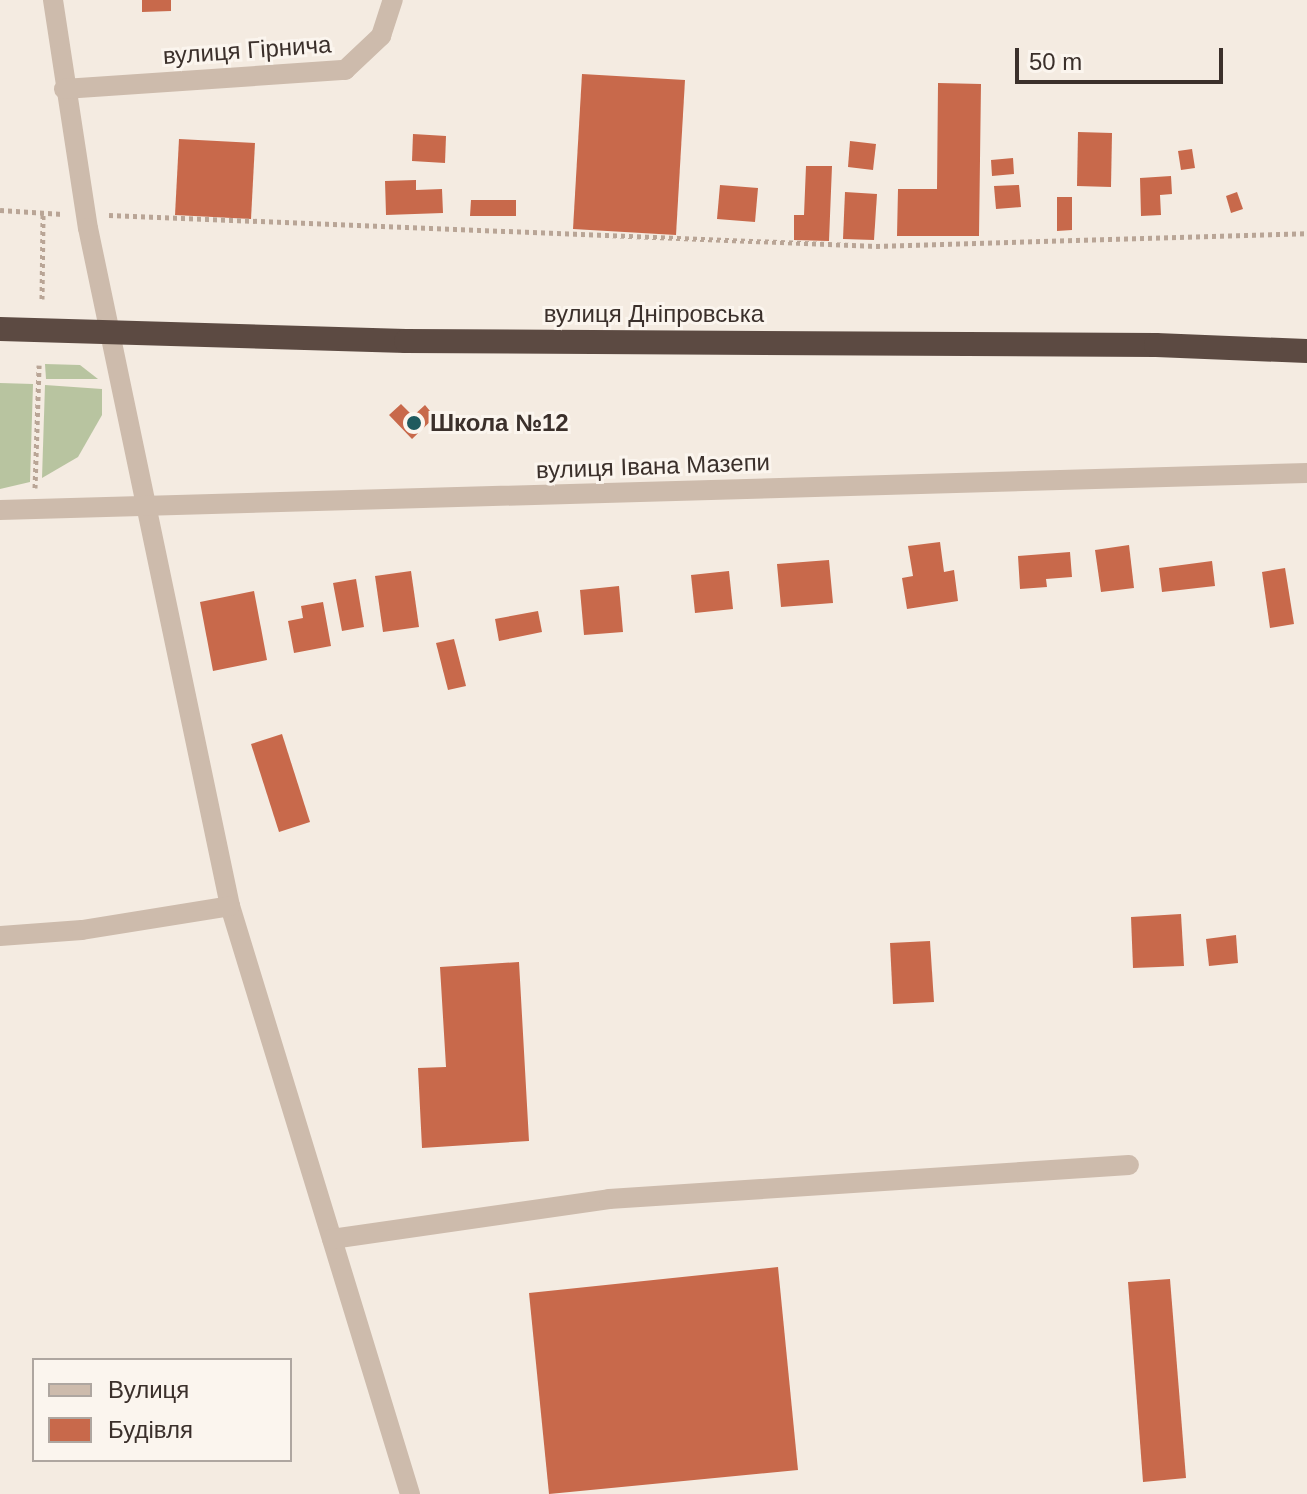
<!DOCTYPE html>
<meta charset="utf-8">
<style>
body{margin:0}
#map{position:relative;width:1307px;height:1494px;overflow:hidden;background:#f4ebe1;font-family:Arial,sans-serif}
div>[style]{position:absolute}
.green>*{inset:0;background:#b8c4a0}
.building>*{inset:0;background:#c8694b}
.path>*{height:5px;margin-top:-2.5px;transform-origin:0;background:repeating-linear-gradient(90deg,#b9a596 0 4px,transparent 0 8px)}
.minor>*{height:20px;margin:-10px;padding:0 10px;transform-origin:10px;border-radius:10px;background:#cdbbac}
.highway>*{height:24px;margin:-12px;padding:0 12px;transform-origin:12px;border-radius:12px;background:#5c4a42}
.dots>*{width:22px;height:22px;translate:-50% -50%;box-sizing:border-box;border:4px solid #fbf5ee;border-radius:50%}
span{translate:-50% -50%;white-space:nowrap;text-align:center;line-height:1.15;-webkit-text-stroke:6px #fbf5ee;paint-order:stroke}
.street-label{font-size:24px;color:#3b302b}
.poi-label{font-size:24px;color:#3b302b;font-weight:700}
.left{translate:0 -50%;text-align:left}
.legend{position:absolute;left:32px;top:1358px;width:260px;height:104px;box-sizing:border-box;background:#fbf5ee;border:2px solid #aea6a0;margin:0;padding:10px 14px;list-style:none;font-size:24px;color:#3b302b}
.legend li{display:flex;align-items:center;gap:16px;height:40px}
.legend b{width:40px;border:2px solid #aea6a0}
.scale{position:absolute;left:1015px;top:48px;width:208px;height:36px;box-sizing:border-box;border:4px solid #3b302b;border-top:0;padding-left:10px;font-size:24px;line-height:28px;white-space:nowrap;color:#3b302b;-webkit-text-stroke:6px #fbf5ee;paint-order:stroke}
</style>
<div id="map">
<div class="green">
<i style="clip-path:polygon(45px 364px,80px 365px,98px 379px,46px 379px)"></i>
<i style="clip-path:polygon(0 383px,33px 384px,30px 482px,0 489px)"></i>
<i style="clip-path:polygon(45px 385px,102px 389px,102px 415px,78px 457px,42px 478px)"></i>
</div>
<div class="building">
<i style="clip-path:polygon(142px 0,171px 0,171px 11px,142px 12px)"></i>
<i style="clip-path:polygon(582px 74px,685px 80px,676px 235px,573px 229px)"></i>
<i style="clip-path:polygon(938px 83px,981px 84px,979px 236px,897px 236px,898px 189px,937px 189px)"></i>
<i style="clip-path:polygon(1078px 132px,1112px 133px,1111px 187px,1077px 186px)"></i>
<i style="clip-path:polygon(413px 134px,446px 136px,445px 163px,412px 161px)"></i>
<i style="clip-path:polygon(179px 139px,255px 143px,251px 219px,175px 215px)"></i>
<i style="clip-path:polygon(850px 141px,876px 144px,873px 170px,848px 167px)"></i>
<i style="clip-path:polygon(1192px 149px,1195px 168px,1181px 170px,1178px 151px)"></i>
<i style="clip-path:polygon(1013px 158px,1014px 174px,992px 176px,991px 160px)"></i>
<i style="clip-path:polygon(806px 166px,832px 166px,829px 241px,794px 240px,794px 215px,804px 215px)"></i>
<i style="clip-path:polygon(1171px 176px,1172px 194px,1160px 195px,1161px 215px,1141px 216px,1140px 178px)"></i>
<i style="clip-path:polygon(416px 180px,416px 190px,442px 189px,443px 213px,386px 215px,385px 181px)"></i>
<i style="clip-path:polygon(720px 185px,758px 188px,755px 222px,717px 219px)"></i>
<i style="clip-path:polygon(1019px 185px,1021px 207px,996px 209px,994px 186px)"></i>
<i style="clip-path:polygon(845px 192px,877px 194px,874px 240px,843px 239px)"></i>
<i style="clip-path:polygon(1237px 192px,1243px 209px,1231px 213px,1226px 196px)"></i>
<i style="clip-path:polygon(1057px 197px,1072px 197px,1072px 230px,1057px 231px)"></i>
<i style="clip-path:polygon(471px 200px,516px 200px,516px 216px,470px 216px)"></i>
<i style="clip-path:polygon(401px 404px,413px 416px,425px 405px,435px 417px,412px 439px,389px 415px)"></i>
<i style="clip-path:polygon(940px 542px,944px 572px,954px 570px,958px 601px,907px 609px,902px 578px,913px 576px,908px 546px)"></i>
<i style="clip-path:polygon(1129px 545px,1134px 588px,1101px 592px,1095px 550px)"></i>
<i style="clip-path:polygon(1070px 552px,1072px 577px,1046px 579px,1047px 587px,1020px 589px,1018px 556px)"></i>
<i style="clip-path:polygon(829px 560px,833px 603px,781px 607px,777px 564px)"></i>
<i style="clip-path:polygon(1212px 561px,1215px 586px,1162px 592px,1159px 568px)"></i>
<i style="clip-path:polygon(1285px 568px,1294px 624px,1270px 628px,1262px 572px)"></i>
<i style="clip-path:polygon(411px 571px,419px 627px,383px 632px,375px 576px)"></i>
<i style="clip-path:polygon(729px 571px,733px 609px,695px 613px,691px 575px)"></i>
<i style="clip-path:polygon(356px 579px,364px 627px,342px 631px,333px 583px)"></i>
<i style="clip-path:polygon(619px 586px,623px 632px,584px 635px,580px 590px)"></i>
<i style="clip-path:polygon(254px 591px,267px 660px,213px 671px,200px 602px)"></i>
<i style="clip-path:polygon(323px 602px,331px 646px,294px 653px,288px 621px,303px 618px,301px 606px)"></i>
<i style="clip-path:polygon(538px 611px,542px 632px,499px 641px,495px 619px)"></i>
<i style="clip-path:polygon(454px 639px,466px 686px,448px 690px,436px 643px)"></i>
<i style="clip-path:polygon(282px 734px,310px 822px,279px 832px,251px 744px)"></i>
<i style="clip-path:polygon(1181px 914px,1184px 966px,1133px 968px,1131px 917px)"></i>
<i style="clip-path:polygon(1236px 935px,1238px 963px,1209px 966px,1206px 939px)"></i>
<i style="clip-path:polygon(930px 941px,934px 1002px,893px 1004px,890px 943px)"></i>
<i style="clip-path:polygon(519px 962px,529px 1141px,422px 1148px,418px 1068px,446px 1067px,440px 967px)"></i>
<i style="clip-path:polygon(778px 1267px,798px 1470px,549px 1494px,529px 1293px)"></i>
<i style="clip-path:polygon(1170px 1279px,1186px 1478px,1143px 1482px,1128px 1282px)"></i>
</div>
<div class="path">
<i style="left:0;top:210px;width:63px;rotate:3.6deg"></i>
<i style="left:109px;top:215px;width:768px;rotate:2.31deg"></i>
<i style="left:876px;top:246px;width:431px;rotate:-1.7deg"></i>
<i style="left:42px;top:299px;width:86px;rotate:-89.3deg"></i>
<i style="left:35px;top:488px;width:123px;rotate:-88.1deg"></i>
</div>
<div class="minor">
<i style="left:53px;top:0;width:231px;rotate:81.3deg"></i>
<i style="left:88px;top:228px;width:693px;rotate:78.17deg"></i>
<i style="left:230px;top:906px;width:615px;rotate:72.98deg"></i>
<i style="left:64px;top:89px;width:282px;rotate:-3.9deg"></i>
<i style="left:345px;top:70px;width:50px;rotate:-43.4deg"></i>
<i style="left:381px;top:36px;width:38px;rotate:-72deg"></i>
<i style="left:0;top:510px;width:1308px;rotate:-1.62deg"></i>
<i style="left:0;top:936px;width:82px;rotate:-4.2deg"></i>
<i style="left:82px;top:930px;width:150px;rotate:-9.2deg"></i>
<i style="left:332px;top:1239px;width:280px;rotate:-8.2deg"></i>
<i style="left:609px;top:1199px;width:521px;rotate:-3.74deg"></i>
</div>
<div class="highway">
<i style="left:0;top:329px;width:406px;rotate:1.7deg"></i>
<i style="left:406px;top:341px;width:750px;rotate:0.31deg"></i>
<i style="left:1156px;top:345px;width:151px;rotate:2.3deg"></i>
</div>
<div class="dots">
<i style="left:414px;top:423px;background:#1f5a5e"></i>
</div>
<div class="street-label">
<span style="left:247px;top:50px;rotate:-4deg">вулиця Гірнича</span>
<span style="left:654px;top:314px">вулиця Дніпровська</span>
<span style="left:653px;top:466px;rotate:-2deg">вулиця Івана Мазепи</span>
</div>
<div class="poi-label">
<span class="left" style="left:430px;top:423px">Школа №12</span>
</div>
<ul class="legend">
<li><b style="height:10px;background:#cdbbac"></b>Вулиця</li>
<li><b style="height:22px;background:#c8694b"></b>Будівля</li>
</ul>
<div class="scale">50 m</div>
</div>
